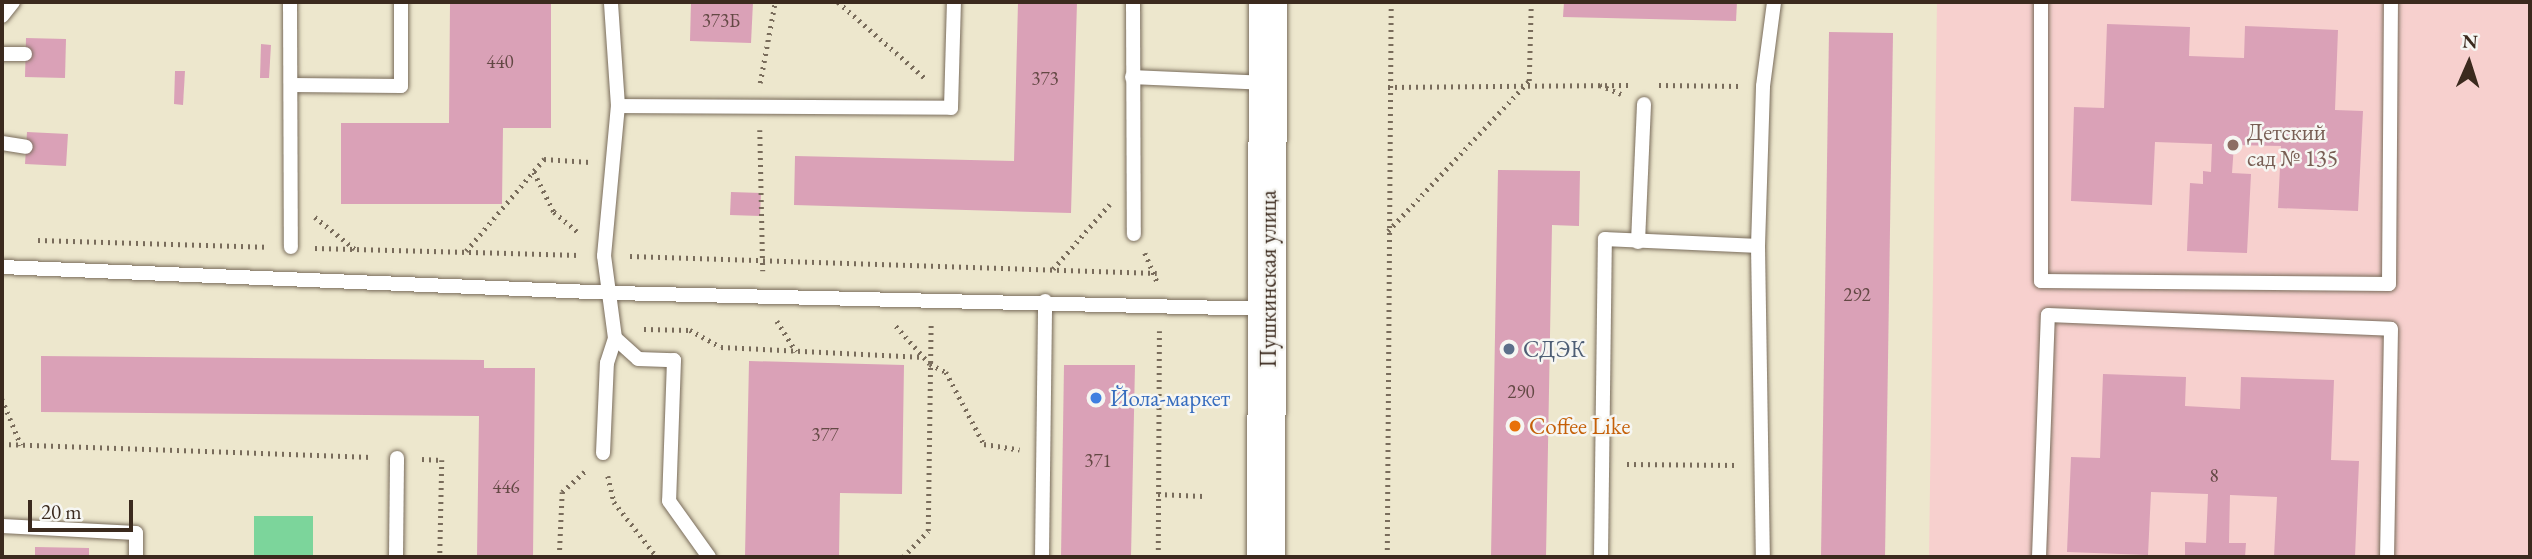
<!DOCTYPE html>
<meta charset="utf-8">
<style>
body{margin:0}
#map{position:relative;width:2532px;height:559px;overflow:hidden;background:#ede7cd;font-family:"EB Garamond",serif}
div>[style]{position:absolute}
.built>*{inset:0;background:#f7d0ce}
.green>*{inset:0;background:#7cd59b}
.building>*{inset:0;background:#daa1b7}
.path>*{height:4.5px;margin-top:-2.25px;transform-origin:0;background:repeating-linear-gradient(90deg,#796c5b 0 2px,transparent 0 7px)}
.roads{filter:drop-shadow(0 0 2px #796c5b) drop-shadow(0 0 2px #796c5b)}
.service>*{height:14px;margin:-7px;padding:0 7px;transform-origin:7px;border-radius:7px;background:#fff}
.secondary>*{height:38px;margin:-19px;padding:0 19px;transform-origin:19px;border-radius:19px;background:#fff}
.dots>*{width:19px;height:19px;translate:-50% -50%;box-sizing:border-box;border:4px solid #f6f6f2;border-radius:50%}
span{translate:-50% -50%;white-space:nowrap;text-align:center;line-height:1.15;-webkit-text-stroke:5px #f6f6f2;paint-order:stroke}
.number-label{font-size:19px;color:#634844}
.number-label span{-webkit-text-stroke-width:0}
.education-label{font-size:23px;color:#785e54}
.left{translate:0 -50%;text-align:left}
.street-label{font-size:23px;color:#3b2a1e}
.service-label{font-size:23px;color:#4e5e75}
.shop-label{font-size:23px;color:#366cbe}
.food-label{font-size:23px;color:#c56008}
.frame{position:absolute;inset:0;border:4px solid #3b2a1e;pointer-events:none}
.north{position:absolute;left:2434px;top:28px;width:70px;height:70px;-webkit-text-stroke:5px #f6f6f2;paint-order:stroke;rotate:3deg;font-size:19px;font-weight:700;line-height:28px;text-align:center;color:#3b2a1e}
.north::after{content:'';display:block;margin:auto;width:24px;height:32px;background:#3b2a1e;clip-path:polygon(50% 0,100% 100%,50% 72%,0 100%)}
.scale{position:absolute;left:28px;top:500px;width:105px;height:32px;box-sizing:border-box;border:4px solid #3b2a1e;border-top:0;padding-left:9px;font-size:21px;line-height:24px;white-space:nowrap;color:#3b2a1e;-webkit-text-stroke:5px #f6f6f2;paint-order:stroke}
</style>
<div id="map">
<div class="built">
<i style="clip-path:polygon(1937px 2px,2530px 2px,2530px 557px,1929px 557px)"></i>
</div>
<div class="green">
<i style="clip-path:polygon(254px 516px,313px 516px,313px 557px,254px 557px)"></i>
</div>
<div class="building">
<i style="clip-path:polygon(450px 2px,551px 2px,551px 128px,503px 128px,502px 204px,341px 204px,341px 123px,449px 123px)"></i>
<i style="clip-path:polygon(691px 2px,753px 2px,751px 43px,690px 41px)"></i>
<i style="clip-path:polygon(1018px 2px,1077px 2px,1071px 213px,794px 205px,795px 156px,1014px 161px)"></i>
<i style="clip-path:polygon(1564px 2px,1737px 2px,1736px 21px,1563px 17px)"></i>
<i style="clip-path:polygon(2107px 24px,2190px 27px,2189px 56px,2244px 58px,2245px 26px,2338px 30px,2335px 110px,2363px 111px,2358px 211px,2278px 208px,2281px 146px,2234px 145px,2232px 173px,2251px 174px,2247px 253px,2187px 251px,2190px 183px,2203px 184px,2203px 171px,2211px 172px,2212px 144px,2155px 142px,2152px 205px,2071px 201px,2074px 107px,2104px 108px)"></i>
<i style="clip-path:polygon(1829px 32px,1893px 33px,1885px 557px,1821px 557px)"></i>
<i style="clip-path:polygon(26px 38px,66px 39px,65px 78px,25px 77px)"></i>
<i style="clip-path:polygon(261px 44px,271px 45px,269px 78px,260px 78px)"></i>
<i style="clip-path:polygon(175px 71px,185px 71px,183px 105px,174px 104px)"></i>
<i style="clip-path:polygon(27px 132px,68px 134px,66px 166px,25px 164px)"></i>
<i style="clip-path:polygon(1498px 170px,1580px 171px,1579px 226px,1552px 225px,1546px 557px,1491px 557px)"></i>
<i style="clip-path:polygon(731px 192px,761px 193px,760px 216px,730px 215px)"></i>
<i style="clip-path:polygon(41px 356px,484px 360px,484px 368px,535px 368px,533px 557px,477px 557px,479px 416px,41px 412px)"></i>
<i style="clip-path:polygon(749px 361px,904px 365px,902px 494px,840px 493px,839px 557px,745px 556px)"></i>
<i style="clip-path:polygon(1064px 365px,1135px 365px,1131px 557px,1061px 557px)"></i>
<i style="clip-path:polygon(2103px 374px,2186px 377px,2185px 406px,2240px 409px,2241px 377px,2334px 380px,2331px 460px,2359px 461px,2355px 557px,2274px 557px,2277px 497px,2230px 495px,2229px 543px,2246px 543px,2245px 557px,2185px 557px,2185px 542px,2206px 543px,2208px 494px,2151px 492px,2148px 555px,2067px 552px,2071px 457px,2100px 458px)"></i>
<i style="clip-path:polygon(35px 547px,89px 548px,89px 557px,35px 557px)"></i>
</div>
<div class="path">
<i style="left:838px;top:2px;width:118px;rotate:41.2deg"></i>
<i style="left:760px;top:83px;width:82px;rotate:-79.5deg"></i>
<i style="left:1600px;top:85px;width:23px;rotate:23deg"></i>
<i style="left:1659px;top:85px;width:82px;rotate:0.7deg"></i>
<i style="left:1388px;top:87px;width:241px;rotate:-0.5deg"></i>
<i style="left:760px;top:130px;width:141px;rotate:88.8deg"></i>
<i style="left:534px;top:172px;width:45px;rotate:63.4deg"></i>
<i style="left:554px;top:212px;width:34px;rotate:40deg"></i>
<i style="left:315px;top:217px;width:51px;rotate:38.7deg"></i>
<i style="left:1388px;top:231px;width:206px;rotate:-46.8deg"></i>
<i style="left:1529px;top:81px;width:79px;rotate:-88.5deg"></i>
<i style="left:38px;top:240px;width:230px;rotate:1.7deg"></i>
<i style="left:315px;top:248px;width:264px;rotate:1.5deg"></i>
<i style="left:466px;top:251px;width:121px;rotate:-49.7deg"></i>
<i style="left:544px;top:159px;width:46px;rotate:3.7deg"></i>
<i style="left:1145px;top:253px;width:33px;rotate:67deg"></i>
<i style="left:630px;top:256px;width:527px;rotate:1.85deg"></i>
<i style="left:1053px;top:269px;width:86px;rotate:-48.8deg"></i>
<i style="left:777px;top:321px;width:36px;rotate:58deg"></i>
<i style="left:896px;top:326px;width:51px;rotate:48.2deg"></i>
<i style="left:930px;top:364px;width:18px;rotate:27deg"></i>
<i style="left:946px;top:372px;width:81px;rotate:62.2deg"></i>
<i style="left:984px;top:444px;width:36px;rotate:9deg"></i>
<i style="left:644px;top:329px;width:46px;rotate:1.2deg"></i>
<i style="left:690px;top:330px;width:35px;rotate:29deg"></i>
<i style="left:721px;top:347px;width:203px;rotate:2.8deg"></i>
<i style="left:2px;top:399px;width:50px;rotate:67.6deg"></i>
<i style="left:2px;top:444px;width:370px;rotate:2deg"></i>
<i style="left:422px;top:459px;width:20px;rotate:3deg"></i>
<i style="left:442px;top:460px;width:97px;rotate:91.2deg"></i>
<i style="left:1627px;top:464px;width:111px;rotate:0.5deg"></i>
<i style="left:608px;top:476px;width:27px;rotate:77deg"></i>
<i style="left:614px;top:502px;width:70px;rotate:52deg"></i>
<i style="left:1158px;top:494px;width:45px;rotate:2.5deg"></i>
<i style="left:559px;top:557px;width:65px;rotate:-87.4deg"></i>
<i style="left:562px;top:492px;width:31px;rotate:-42deg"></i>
<i style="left:903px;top:557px;width:36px;rotate:-46deg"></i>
<i style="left:928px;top:531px;width:208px;rotate:-89.2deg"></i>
<i style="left:1158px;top:557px;width:226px;rotate:-89.7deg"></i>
<i style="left:1387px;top:557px;width:555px;rotate:-89.59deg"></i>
</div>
<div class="roads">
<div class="service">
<i style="left:290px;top:2px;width:245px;rotate:89.8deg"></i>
<i style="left:1133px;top:2px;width:232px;rotate:89.8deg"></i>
<i style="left:2041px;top:2px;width:279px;rotate:90deg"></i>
<i style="left:2041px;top:281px;width:348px;rotate:0.5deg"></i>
<i style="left:2389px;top:284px;width:282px;rotate:-89.6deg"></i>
<i style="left:2px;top:16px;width:18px;rotate:-52deg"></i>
<i style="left:2px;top:54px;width:23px"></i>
<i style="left:1132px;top:77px;width:135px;rotate:2.5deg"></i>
<i style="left:291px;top:85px;width:110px;rotate:0.5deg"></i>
<i style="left:401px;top:86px;width:84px;rotate:-90deg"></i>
<i style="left:618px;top:106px;width:333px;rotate:0.3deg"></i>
<i style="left:951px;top:108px;width:106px;rotate:-88.4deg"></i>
<i style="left:2px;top:143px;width:24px;rotate:9deg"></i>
<i style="left:1638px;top:242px;width:138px;rotate:-87.5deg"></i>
<i style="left:1758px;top:246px;width:311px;rotate:89.1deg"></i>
<i style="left:2px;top:267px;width:613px;rotate:2.43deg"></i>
<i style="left:614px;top:293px;width:653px;rotate:1.4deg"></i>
<i style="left:615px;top:338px;width:31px;rotate:42deg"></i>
<i style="left:638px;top:359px;width:36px;rotate:2deg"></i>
<i style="left:674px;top:360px;width:141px;rotate:92deg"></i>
<i style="left:669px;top:501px;width:69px;rotate:54.5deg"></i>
<i style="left:603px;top:453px;width:90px;rotate:-87.5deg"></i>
<i style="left:607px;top:363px;width:26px;rotate:-72deg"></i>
<i style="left:615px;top:338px;width:83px;rotate:-97.6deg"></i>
<i style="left:604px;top:256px;width:151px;rotate:-84.7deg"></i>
<i style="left:618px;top:106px;width:104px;rotate:-93.9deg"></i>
<i style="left:2px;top:526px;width:134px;rotate:3deg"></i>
<i style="left:136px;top:533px;width:24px;rotate:90deg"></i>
<i style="left:396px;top:557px;width:99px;rotate:-89.4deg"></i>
<i style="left:1042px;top:557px;width:256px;rotate:-89.3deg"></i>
<i style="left:1601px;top:557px;width:318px;rotate:-89.3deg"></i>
<i style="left:1605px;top:239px;width:153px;rotate:2.6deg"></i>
<i style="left:1758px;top:246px;width:160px;rotate:-88.2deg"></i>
<i style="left:1763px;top:86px;width:85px;rotate:-82.5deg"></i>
<i style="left:2039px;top:557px;width:242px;rotate:-87.9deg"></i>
<i style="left:2048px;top:315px;width:343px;rotate:2.3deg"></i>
<i style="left:2391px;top:329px;width:228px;rotate:91deg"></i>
</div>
<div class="secondary">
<i style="left:1266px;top:557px;width:555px;rotate:-89.79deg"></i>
</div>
</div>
<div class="dots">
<i style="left:2233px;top:145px;background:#8d6e63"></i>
<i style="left:1509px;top:349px;background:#5c6f8a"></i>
<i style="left:1096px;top:398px;background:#3f7fe0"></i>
<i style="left:1515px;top:426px;background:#e8710a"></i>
</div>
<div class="number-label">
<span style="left:721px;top:21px">373Б</span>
<span style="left:500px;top:62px">440</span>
<span style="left:1045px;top:79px">373</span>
<span style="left:1857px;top:295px">292</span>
<span style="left:1521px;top:392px">290</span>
<span style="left:825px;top:435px">377</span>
<span style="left:1098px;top:461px">371</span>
<span style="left:2214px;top:476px">8</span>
<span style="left:506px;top:487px">446</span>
</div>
<div class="education-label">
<span class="left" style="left:2247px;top:145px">Детский<br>сад № 135</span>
</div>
<div class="street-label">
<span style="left:1268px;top:279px;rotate:-90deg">Пушкинская улица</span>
</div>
<div class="service-label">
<span class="left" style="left:1523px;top:349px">СДЭК</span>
</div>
<div class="shop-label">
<span class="left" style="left:1110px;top:398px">Йола-маркет</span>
</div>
<div class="food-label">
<span class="left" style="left:1529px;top:426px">Coffee Like</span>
</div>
<div class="frame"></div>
<div class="north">N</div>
<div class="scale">20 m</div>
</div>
